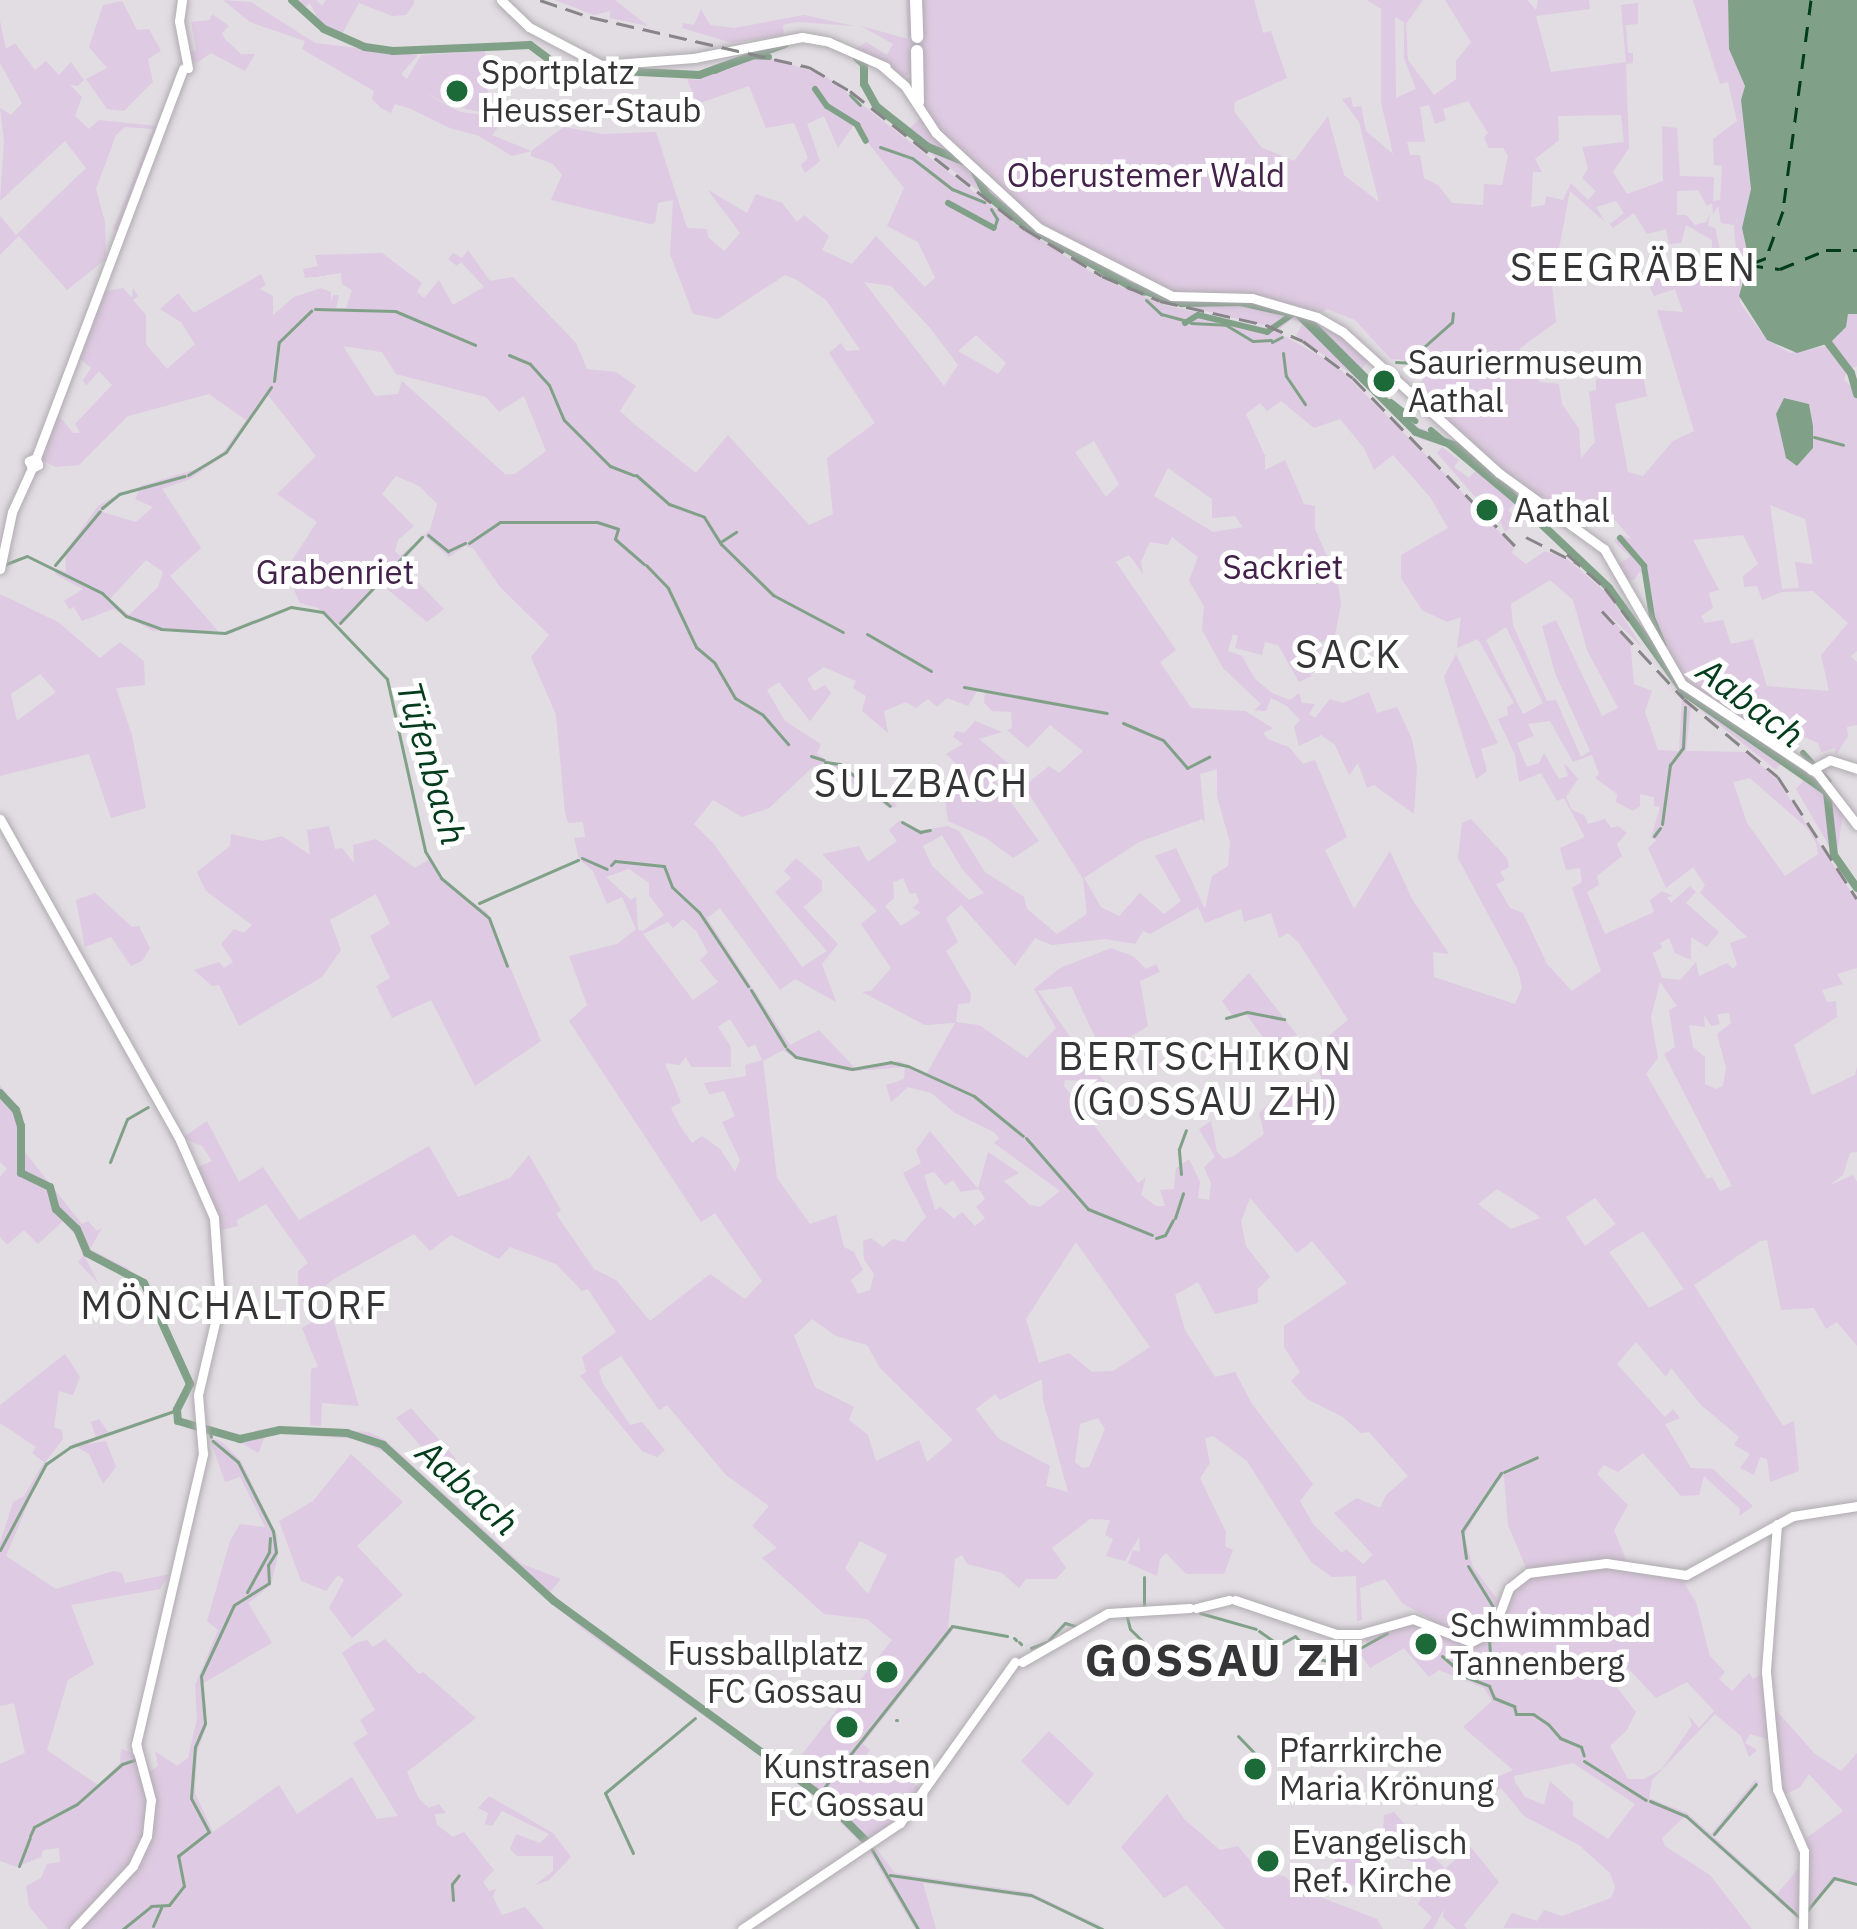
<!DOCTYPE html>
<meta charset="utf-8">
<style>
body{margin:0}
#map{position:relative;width:1857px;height:1929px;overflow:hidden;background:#e1dde2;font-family:"IBM Plex Sans",sans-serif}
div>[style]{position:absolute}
.green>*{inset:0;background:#decae2}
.water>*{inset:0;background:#80a188}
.stream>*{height:3px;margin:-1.5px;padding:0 1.5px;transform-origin:1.5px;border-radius:1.5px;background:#80a188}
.canal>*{height:6px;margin:-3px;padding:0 3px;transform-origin:3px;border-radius:3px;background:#80a188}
.river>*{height:8px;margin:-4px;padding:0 4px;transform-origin:4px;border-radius:4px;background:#80a188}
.ferry>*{height:3px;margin-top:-1.5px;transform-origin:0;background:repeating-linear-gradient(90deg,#023c1b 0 15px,transparent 0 27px)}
.roads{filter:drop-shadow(0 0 3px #afabb0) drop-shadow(0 0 3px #afabb0)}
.secondary>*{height:9px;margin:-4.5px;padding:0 4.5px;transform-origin:4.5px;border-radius:4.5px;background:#fff}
.trunk>*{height:12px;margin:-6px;padding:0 6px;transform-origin:6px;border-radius:6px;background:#fff}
.rail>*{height:3px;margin-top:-1.5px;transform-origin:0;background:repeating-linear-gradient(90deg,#878588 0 18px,transparent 0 27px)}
.dots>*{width:33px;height:33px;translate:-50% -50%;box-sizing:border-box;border:6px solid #fff;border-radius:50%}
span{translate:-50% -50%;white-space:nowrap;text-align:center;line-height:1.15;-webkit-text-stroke:10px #fff;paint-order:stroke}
.poi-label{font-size:33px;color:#353436}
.left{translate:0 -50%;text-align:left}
.right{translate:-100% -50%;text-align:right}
.park-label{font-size:33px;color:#43214a}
.water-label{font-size:36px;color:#023c1b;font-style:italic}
.quarter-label{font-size:39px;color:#353436;letter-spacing:3px}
.district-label{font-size:45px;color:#353436;font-weight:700;letter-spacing:3px}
</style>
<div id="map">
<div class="green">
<i style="clip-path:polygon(evenodd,223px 0,251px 2px,315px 43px,418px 55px,401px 74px,407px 79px,421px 55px,485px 51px,489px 114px,446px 104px,423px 90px,444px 104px,461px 112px,505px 118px,492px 135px,531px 151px,564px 127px,602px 134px,656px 132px,687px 228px,707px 229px,708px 237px,724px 251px,740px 233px,708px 190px,747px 213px,756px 194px,782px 203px,797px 222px,804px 215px,829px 236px,822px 250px,852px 264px,876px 236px,925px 287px,935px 278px,918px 242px,887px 226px,904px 188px,854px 125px,838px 148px,824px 116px,807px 124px,820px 161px,805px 173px,801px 165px,808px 158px,794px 123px,766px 128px,749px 86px,697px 104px,687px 79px,699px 80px,713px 65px,753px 52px,824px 75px,1016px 225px,1100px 278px,1167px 306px,1272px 329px,1337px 366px,1449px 478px,1514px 548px,1512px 553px,1526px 564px,1545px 551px,1566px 558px,1609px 595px,1642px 647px,1603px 609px,1630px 640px,1634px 684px,1652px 691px,1645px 712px,1658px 750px,1679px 751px,1682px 699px,1691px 707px,1686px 751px,1747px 752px,1778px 781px,1857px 901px,1857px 968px,1837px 974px,1843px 984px,1822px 990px,1827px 1002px,1836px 1001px,1837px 1017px,1794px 1045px,1812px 1095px,1855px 1075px,1857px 1066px,1857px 1152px,1850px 1153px,1843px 1175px,1830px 1185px,1853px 1175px,1857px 1182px,1857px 1346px,1837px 1322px,1826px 1329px,1814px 1308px,1781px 1310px,1767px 1240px,1760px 1241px,1694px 1285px,1783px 1426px,1794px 1421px,1799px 1471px,1770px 1482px,1767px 1459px,1760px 1457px,1754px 1475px,1740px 1468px,1750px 1454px,1734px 1445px,1739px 1437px,1700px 1404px,1671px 1368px,1666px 1377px,1636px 1342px,1617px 1364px,1665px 1417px,1673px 1409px,1680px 1418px,1665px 1424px,1691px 1468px,1713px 1469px,1753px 1506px,1739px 1516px,1740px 1509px,1704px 1476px,1699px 1495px,1681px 1496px,1643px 1453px,1618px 1472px,1604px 1465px,1597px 1474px,1628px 1505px,1614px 1530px,1627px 1562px,1696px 1572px,1697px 1577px,1684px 1583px,1696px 1602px,1710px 1656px,1725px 1672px,1719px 1679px,1732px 1691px,1749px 1673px,1753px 1679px,1766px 1672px,1771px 1623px,1773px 1707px,1815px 1754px,1841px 1771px,1857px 1753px,1857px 1885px,1838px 1878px,1799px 1920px,1684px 1817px,1662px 1838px,1665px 1846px,1710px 1875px,1752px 1929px,1503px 1928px,1512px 1913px,1537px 1921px,1544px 1910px,1562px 1916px,1611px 1898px,1615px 1888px,1610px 1873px,1579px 1845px,1524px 1816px,1501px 1788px,1493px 1793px,1488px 1781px,1513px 1770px,1463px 1727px,1492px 1701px,1484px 1688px,1439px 1670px,1429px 1677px,1404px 1648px,1370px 1668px,1362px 1656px,1335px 1667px,1368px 1646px,1364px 1635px,1407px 1620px,1432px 1620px,1402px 1603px,1385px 1579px,1360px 1588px,1362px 1620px,1357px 1621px,1356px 1576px,1332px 1577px,1311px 1562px,1247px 1461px,1213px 1436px,1205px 1438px,1210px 1463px,1200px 1478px,1226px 1532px,1225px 1546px,1233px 1550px,1224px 1574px,1186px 1574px,1166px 1553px,1160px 1559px,1157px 1576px,1128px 1563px,1133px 1550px,1140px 1552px,1139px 1537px,1125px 1561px,1106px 1556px,1113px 1539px,1105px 1535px,1110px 1520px,1090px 1519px,1052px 1548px,1066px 1568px,1056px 1579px,1026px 1579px,1019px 1588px,1002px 1573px,967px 1564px,962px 1555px,955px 1559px,948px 1627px,953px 1630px,863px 1744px,870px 1750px,861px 1761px,854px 1756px,850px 1760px,863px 1771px,886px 1759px,924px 1792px,866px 1848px,805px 1788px,582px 1629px,389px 1454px,354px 1439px,275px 1433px,265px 1437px,258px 1453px,240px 1442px,257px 1430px,284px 1427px,368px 1432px,384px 1439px,522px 1564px,561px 1579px,550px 1592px,588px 1625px,791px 1768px,892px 1640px,867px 1619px,824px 1614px,762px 1558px,777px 1548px,752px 1526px,769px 1506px,726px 1475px,667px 1405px,659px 1410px,621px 1356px,599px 1370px,602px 1382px,630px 1425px,642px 1422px,665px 1450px,657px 1457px,642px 1451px,580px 1376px,586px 1372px,582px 1357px,616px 1332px,588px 1289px,582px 1291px,556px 1264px,510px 1247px,499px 1259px,451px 1235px,430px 1251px,414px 1234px,334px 1279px,304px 1303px,298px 1295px,298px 1271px,308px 1263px,266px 1204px,237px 1220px,238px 1226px,221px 1230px,198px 1167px,212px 1161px,202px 1146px,182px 1138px,207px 1121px,239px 1182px,263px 1167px,299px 1220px,429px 1146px,458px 1197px,510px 1178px,529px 1155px,561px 1210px,556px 1214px,594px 1269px,616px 1280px,650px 1321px,710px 1274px,745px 1299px,762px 1281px,715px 1213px,701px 1222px,569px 1021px,587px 1005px,569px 956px,617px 944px,636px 929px,622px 897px,607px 904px,593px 871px,579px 859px,574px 838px,585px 837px,583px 822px,568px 823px,565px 813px,556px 715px,531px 657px,549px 635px,500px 587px,473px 548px,465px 546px,449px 557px,425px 536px,399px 563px,444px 609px,427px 622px,380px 583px,339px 625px,318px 608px,300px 603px,285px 571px,317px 522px,277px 494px,316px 456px,268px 395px,225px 455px,190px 479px,162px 489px,201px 548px,170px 576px,218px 631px,153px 631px,113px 609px,82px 621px,74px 607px,69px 609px,64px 601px,83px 589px,55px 574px,57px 569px,66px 572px,65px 552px,98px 506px,123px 491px,102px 512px,136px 522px,153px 507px,135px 499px,141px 486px,203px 467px,224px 451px,246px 420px,209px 394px,128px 416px,79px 465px,55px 467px,41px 459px,56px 412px,73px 433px,80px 433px,75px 424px,112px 385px,99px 371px,86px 386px,83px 380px,91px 368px,77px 356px,101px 292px,123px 288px,132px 298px,133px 288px,138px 296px,133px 300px,146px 315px,146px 344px,167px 369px,195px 344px,181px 322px,160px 309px,178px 293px,194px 313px,261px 274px,266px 285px,260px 289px,273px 296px,273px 315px,294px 297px,321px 288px,331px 292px,331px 303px,333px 295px,339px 295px,336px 308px,346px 308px,352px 290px,342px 284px,341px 273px,305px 278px,303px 269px,318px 266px,315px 255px,382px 253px,422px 283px,417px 292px,424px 298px,439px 280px,453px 305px,484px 287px,461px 262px,457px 266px,448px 259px,453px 253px,462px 258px,468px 250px,490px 281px,513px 277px,576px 343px,587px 369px,616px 372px,636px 386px,620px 411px,634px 424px,696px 473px,728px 435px,809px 525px,833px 514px,827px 458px,875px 423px,829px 353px,841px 343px,846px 351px,860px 350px,826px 300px,797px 280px,785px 275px,718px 319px,693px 314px,670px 254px,673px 200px,658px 203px,655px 223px,650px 224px,551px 200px,562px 175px,553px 164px,531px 156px,531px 151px,512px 156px,477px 135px,450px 128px,411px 109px,395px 104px,391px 113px,381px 108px,372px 99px,374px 91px,302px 49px,305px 41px,250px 22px,223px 0,864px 282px,891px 286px,931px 329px,958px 365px,944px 386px,864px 282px,223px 0,976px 335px,1006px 363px,998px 374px,958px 351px,976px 335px,223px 0,343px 346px,382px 352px,396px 374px,486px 397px,499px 412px,524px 396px,546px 451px,515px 474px,505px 474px,402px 381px,398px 394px,375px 396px,343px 346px,223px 0,1281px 401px,1314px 428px,1340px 419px,1364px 448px,1374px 470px,1393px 455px,1430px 497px,1448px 528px,1401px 555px,1401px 578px,1422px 610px,1447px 622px,1461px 617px,1457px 648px,1478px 639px,1514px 703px,1507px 707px,1508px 715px,1498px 719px,1515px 755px,1519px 782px,1541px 773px,1557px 801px,1564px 798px,1585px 837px,1560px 848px,1566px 870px,1580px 868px,1582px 882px,1572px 888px,1601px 971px,1572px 991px,1547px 964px,1523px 913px,1510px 908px,1496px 884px,1505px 880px,1500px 872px,1509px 867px,1507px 858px,1471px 819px,1462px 823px,1458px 858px,1518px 970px,1522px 988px,1515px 1004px,1434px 977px,1433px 952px,1449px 954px,1412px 899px,1390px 851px,1354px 909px,1325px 850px,1347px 837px,1315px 760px,1303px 764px,1289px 747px,1269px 740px,1263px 733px,1273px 728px,1245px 711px,1191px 708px,1160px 662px,1176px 650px,1116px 562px,1129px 555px,1143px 574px,1141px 561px,1150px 542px,1168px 545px,1172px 537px,1198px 557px,1189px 581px,1204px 606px,1202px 630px,1223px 668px,1261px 704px,1254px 710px,1266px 711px,1271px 698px,1287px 706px,1300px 720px,1294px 727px,1299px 746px,1321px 735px,1335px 745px,1349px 775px,1358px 763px,1367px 788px,1374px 785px,1414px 814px,1417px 767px,1412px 739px,1397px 707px,1377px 713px,1369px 692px,1343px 703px,1330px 699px,1315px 718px,1309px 714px,1315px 704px,1302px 703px,1299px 693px,1290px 700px,1272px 693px,1255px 679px,1242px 656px,1228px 651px,1233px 634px,1238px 636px,1235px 648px,1262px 655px,1265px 642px,1278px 645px,1299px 682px,1312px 676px,1307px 666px,1322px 647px,1319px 642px,1334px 640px,1341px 604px,1336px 570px,1324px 572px,1319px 559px,1327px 556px,1315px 529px,1315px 506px,1304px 504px,1285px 460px,1265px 470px,1265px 456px,1246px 414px,1260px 403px,1267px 411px,1281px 401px,223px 0,1094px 441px,1119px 484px,1106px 497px,1075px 452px,1094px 441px,223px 0,1168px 468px,1212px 499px,1212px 518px,1235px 516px,1243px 527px,1213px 532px,1154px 496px,1168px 468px,223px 0,396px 476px,419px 486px,437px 504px,430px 530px,400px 556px,395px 551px,398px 540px,414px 526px,382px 494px,396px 476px,223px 0,146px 560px,163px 572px,158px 587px,129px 615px,110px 599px,146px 560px,223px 0,1550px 580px,1573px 600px,1587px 650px,1618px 708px,1602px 716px,1556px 620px,1542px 626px,1555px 673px,1590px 751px,1581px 757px,1556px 700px,1547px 701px,1513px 625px,1511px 604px,1550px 580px,223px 0,1506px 627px,1543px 703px,1523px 714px,1486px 640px,1506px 627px,223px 0,824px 667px,856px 681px,853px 688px,866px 696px,862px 711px,888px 733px,884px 711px,906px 702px,916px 708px,928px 699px,937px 707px,947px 698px,968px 706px,977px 691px,985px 692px,984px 703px,992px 711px,1011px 712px,1012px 728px,1007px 730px,1028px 748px,1050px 725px,1083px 751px,1059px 773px,1049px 766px,1024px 786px,1083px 879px,1087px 914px,1057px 934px,1027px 909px,1024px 897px,985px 872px,959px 831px,948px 826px,917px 831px,900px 820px,889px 830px,897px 841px,868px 862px,859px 846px,822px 854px,877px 911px,861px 924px,891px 968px,871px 991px,862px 992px,925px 1025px,955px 1023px,927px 1073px,899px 1061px,855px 1068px,819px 1030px,790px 1045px,707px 918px,720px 908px,780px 990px,795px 979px,836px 1002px,822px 964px,838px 944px,803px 907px,822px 891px,822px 881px,796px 858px,784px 871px,791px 878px,775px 892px,827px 951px,802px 967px,713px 843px,694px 824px,713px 800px,742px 817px,769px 808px,814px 766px,841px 776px,889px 808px,897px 807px,887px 789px,879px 790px,817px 754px,821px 744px,785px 721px,767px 690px,779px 682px,810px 721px,831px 693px,825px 685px,814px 691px,807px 679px,824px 667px,223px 0,1550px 721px,1573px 762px,1592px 755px,1599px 774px,1595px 778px,1617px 794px,1616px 802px,1633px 811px,1640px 806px,1640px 794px,1654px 797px,1654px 806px,1660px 807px,1651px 838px,1657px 840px,1648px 848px,1666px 888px,1693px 867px,1705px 885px,1700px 893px,1747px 937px,1730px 943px,1737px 964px,1733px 969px,1727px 963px,1699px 976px,1696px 962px,1680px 980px,1662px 978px,1653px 953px,1662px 948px,1660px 943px,1669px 938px,1675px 953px,1691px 960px,1691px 937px,1707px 947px,1719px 932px,1686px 903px,1696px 892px,1690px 886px,1671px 903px,1667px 897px,1673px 896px,1662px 891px,1650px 900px,1654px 912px,1605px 934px,1587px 892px,1599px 885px,1597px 876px,1622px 856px,1617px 844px,1627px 833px,1618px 826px,1611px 828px,1605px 819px,1588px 824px,1584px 815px,1572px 810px,1566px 797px,1578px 779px,1568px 767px,1564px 764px,1568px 776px,1559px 779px,1544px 753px,1539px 763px,1527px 767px,1517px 743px,1534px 736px,1528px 724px,1550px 721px,223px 0,1217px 769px,1217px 796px,1230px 843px,1228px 866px,1212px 876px,1205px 909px,1176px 848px,1155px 856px,1181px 901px,1164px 914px,1140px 893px,1119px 916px,1101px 907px,1084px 878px,1139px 842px,1202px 819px,1205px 823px,1200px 774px,1217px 769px,223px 0,1750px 778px,1808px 829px,1816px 843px,1818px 854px,1785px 876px,1747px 823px,1733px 782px,1750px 778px,223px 0,942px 835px,962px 869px,984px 893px,969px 900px,932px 866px,923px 846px,942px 835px,223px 0,629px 869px,649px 883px,649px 895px,664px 915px,643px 931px,638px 930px,636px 896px,631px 900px,606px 877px,629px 869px,223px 0,903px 878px,910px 894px,916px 893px,919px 902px,913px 908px,921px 913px,901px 926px,885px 906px,894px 898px,893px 882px,903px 878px,223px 0,961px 905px,1015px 966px,1035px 938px,1052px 945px,1105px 939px,1135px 944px,1143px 931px,1150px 934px,1198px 907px,1205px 923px,1241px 909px,1244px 922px,1271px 913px,1279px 938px,1288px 933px,1299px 943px,1348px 1020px,1321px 1042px,1325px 1052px,1317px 1067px,1322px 1080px,1275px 1087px,1278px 1096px,1259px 1113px,1264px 1134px,1234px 1156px,1224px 1159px,1217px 1152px,1211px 1121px,1199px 1129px,1215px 1157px,1204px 1167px,1211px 1183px,1209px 1200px,1198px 1198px,1200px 1182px,1189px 1159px,1176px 1168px,1174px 1189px,1160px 1190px,1165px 1206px,1156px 1206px,1141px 1195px,1146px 1177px,1138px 1183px,1064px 1086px,1065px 1080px,1106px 1082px,1090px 1066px,1099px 1057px,1090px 1048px,1081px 1052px,1038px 991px,1071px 986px,1103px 1054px,1148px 1026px,1140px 981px,1160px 972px,1156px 964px,1146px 969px,1133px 956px,1111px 948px,1060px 968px,1034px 989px,1056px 1028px,1027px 1058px,979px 1025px,956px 1022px,958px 1004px,970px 1003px,971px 994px,946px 951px,958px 942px,946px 918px,961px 905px,223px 0,683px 919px,697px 932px,708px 953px,700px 960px,718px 982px,693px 1000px,643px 934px,668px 922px,673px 928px,683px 919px,223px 0,1660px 982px,1677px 1006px,1669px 1010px,1675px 1047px,1664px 1054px,1732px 1186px,1720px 1191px,1712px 1177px,1707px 1179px,1646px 1074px,1658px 1058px,1651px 1017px,1660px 982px,223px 0,1729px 1013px,1731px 1023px,1717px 1034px,1726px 1068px,1723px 1086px,1716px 1089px,1705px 1084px,1705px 1057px,1693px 1047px,1689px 1025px,1705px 1027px,1704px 1015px,1711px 1026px,1720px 1024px,1717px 1014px,1729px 1013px,223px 0,730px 1019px,748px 1048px,755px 1044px,762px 1060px,745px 1065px,746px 1076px,704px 1083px,709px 1094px,724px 1091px,735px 1116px,722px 1122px,740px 1160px,735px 1172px,720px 1149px,702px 1136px,692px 1143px,680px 1126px,671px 1108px,681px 1102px,665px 1063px,679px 1065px,686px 1057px,691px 1067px,731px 1067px,731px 1047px,718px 1027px,730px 1019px,223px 0,783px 1050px,794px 1058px,848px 1071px,905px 1067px,904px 1079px,886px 1085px,891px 1102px,908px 1087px,931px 1093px,955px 1113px,994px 1132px,999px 1138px,994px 1143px,1060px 1191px,1040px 1207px,1030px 1205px,1004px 1181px,1019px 1173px,988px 1152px,978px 1189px,930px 1131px,916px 1150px,921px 1163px,903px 1173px,926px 1217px,904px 1242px,893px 1239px,883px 1247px,871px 1238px,863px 1241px,864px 1259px,874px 1274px,870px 1290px,858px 1294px,851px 1280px,863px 1270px,854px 1252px,844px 1247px,836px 1215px,810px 1224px,777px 1178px,763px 1061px,783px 1050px,223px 0,934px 1172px,945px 1185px,953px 1180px,961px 1192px,979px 1189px,985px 1199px,976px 1207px,985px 1218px,975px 1226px,962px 1212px,954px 1219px,941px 1207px,935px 1210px,924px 1175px,934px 1172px,223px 0,1497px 1189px,1536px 1214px,1540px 1218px,1511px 1229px,1478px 1204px,1497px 1189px,223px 0,1250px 1198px,1297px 1253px,1312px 1241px,1347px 1283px,1284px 1326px,1284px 1347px,1300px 1372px,1291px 1381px,1307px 1399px,1343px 1417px,1361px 1433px,1369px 1432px,1408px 1476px,1386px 1495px,1380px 1508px,1357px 1498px,1334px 1513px,1373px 1555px,1363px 1564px,1346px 1549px,1342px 1553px,1313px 1524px,1300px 1501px,1313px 1484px,1252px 1404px,1235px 1372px,1215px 1377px,1185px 1330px,1175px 1295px,1198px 1282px,1215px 1314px,1258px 1303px,1258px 1289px,1270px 1277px,1246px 1246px,1241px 1221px,1250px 1198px,223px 0,1595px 1198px,1616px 1224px,1585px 1246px,1566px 1217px,1595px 1198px,223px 0,1643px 1231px,1684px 1289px,1649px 1308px,1609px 1252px,1643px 1231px,223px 0,1076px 1242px,1150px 1347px,1113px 1371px,1092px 1372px,1069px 1353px,1039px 1363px,1026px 1319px,1076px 1242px,223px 0,812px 1319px,836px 1336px,867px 1345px,880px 1368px,953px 1440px,927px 1462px,919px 1440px,876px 1461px,868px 1435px,849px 1420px,854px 1407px,815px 1387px,794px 1336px,812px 1319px,223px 0,1042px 1379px,1043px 1400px,1068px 1492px,1046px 1486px,1050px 1466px,998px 1438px,976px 1409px,995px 1394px,1000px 1400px,1042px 1379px,223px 0,1098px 1418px,1105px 1429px,1089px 1467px,1082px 1468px,1075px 1462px,1080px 1424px,1098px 1418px,223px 0,1504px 1476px,1508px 1525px,1527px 1570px,1510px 1583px,1500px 1603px,1473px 1567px,1464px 1536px,1492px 1486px,1504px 1476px,223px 0,860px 1541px,887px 1555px,868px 1594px,845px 1568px,860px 1541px,223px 0,1622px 1662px,1656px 1698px,1687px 1682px,1714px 1711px,1699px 1728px,1688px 1715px,1692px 1725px,1662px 1769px,1644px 1779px,1628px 1779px,1610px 1746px,1627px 1730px,1636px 1712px,1608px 1676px,1622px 1662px,223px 0,1715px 1714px,1741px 1736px,1749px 1757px,1757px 1750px,1745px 1743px,1750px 1734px,1773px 1741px,1782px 1796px,1800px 1787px,1809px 1774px,1843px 1811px,1801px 1842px,1804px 1862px,1777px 1894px,1714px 1837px,1759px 1782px,1755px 1780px,1711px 1834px,1687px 1813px,1649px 1798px,1652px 1780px,1715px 1714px,223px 0,1573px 1763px,1635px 1804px,1608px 1839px,1573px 1816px,1573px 1802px,1550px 1781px,1544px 1805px,1525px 1797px,1515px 1782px,1514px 1776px,1573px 1763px)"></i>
<i style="clip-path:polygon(294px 0,316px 0,322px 6px,326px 0,414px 0,414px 4px,406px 15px,392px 16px,359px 3px,342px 34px,318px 20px,310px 3px,304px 8px)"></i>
<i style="clip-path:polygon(555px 0,615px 0,648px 26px,610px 18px,610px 11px,594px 15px)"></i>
<i style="clip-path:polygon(evenodd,906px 0,1254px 0,1263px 33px,1271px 31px,1287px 78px,1235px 102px,1234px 111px,1261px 147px,1294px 161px,1328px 116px,1344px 175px,1379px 202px,1359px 122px,1342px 99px,1351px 97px,1353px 107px,1361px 106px,1366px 131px,1393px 154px,1381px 102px,1381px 9px,1367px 0,1423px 0,1406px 24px,1408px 60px,1434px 95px,1456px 79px,1456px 61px,1471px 42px,1445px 0,1527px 0,1536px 10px,1538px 0,1589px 0,1590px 9px,1536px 16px,1551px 72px,1626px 62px,1621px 5px,1638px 3px,1638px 24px,1626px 25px,1628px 53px,1633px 53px,1633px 63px,1626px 64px,1629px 148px,1613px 172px,1627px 194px,1663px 181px,1662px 126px,1677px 128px,1680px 176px,1714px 177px,1713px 201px,1720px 200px,1722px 166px,1714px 165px,1713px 139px,1737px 121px,1728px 82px,1720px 84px,1693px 0,1728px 0,1729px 48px,1745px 85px,1741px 100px,1751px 190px,1742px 228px,1749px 260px,1742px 270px,1740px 303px,1767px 340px,1790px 353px,1826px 346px,1846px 327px,1848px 313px,1857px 314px,1857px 366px,1847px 371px,1844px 380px,1857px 392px,1857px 651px,1851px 656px,1857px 662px,1857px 725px,1847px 727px,1848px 736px,1836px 755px,1835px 748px,1821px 752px,1818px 743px,1749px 713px,1744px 721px,1795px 760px,1811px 769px,1818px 763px,1825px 770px,1844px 807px,1837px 855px,1857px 885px,1857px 894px,1796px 789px,1804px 780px,1799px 772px,1783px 760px,1776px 770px,1685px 697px,1597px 578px,1514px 504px,1508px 510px,1518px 522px,1505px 532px,1498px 516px,1505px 509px,1492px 499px,1483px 506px,1437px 453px,1442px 447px,1459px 460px,1454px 467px,1469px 478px,1476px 470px,1447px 447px,1421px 439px,1349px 372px,1296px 336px,1302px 324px,1292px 319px,1280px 329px,1160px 300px,1108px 278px,1021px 224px,873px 108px,878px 102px,909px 129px,922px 116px,940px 137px,962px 152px,933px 125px,921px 103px,918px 50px,914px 50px,910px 73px,903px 78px,853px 51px,866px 42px,887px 55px,893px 44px,861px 26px,908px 39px,906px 0,1395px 17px,1404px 22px,1404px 58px,1416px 89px,1396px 98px,1395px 17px,906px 0,1468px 101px,1488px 133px,1484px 138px,1489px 148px,1503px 148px,1508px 156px,1502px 185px,1484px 184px,1483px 205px,1452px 203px,1438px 185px,1424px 178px,1420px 155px,1410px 155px,1407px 142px,1425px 142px,1420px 107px,1429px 105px,1435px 124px,1446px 120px,1443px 109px,1468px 101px,906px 0,1621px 115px,1624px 142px,1582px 147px,1588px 168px,1582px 178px,1596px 191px,1588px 200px,1571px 183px,1563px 200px,1546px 196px,1545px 205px,1531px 207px,1533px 172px,1542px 172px,1535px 159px,1559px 140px,1558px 116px,1621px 115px,906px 0,1698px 190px,1707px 206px,1712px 203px,1713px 214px,1718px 206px,1721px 223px,1734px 225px,1737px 261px,1722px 258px,1715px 228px,1708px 226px,1710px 213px,1706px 222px,1695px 225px,1686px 215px,1677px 215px,1677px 191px,1698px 190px,906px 0,1570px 191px,1605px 222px,1596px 207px,1616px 201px,1624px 213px,1610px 224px,1613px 228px,1634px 213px,1647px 234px,1666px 229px,1669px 244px,1681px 243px,1686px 225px,1712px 240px,1712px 252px,1719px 253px,1693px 277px,1684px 278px,1681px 268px,1648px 283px,1654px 296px,1675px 289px,1683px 312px,1657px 310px,1694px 431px,1673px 441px,1643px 476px,1628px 472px,1615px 404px,1647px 396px,1639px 354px,1617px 357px,1609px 365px,1610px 377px,1596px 379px,1596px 390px,1589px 392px,1595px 442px,1581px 458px,1579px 429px,1562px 404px,1559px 384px,1540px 382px,1519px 349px,1556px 322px,1552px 285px,1570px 191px,906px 0,1298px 309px,1318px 315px,1327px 309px,1355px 320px,1391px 359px,1403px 360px,1424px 378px,1413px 392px,1539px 502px,1543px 496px,1565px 509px,1571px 499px,1583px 500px,1617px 522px,1631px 539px,1619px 534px,1614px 541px,1630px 557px,1615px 566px,1624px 581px,1634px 580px,1640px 571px,1643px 575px,1653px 629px,1644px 633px,1614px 588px,1555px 540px,1547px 520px,1536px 516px,1517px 490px,1460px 445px,1414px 425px,1393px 403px,1387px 405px,1380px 397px,1383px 392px,1359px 373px,1369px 359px,1350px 337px,1325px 320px,1295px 313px,1298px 309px,906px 0,1784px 398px,1809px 404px,1813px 426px,1813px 448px,1797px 466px,1786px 458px,1776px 414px,1784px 398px,906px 0,1770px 505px,1805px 519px,1813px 564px,1795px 562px,1799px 588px,1782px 589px,1770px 505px,906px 0,1743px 535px,1758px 564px,1743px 576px,1744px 587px,1757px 586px,1762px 600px,1782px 592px,1813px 591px,1848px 623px,1821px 655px,1829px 691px,1767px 686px,1753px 639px,1731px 644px,1723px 620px,1705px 623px,1701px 616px,1713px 608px,1709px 593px,1719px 590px,1693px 540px,1743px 535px)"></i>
<i style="clip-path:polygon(122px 1px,137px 30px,149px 29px,161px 51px,148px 59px,153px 82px,124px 111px,107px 109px,86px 79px,107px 68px,89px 47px,103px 5px)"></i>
<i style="clip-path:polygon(701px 9px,710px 25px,734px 28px,804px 15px,854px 26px,797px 22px,783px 25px,784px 35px,732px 43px,682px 28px,683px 23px,694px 25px)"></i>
<i style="clip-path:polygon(212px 14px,229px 26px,222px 33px,225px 39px,241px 54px,255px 54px,245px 71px,211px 53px,197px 63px,190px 58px,188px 51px,196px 50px,191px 22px,210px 20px)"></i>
<i style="clip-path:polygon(0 21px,6px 49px,15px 43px,35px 70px,46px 61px,59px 75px,71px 62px,84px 80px,78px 86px,70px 85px,82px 97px,75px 116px,89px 129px,99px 120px,157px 126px,117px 231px,113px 230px,153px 129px,125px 127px,116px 135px,96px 189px,105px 222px,106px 259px,67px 290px,19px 236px,0 255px,0 216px,16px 235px,86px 168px,65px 141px,0 201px,4px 141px,0 108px,11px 115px,22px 103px,0 63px)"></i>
<i style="clip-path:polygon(evenodd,0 594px,58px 622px,100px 658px,120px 642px,144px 661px,145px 685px,116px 688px,132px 735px,146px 808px,111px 818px,89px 754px,0 776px,0 594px,40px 674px,56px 692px,17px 721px,11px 694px,40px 674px)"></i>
<i style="clip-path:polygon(1456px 654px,1498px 743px,1481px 749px,1487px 771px,1476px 779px,1444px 677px)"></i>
<i style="clip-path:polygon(975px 721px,1002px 732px,979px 739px,1009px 764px,994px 779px,1039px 841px,1013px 858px,986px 838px,948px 821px,943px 784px,963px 770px,946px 754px,963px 744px,953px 737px,956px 731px,964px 733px)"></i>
<i style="clip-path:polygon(329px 826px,335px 849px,342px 848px,354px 863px,353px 845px,376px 839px,415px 868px,430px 859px,440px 879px,487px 912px,541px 1041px,475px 1086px,431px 1000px,392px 1018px,376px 986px,390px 978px,370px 936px,390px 924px,376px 894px,330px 920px,341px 950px,322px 977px,239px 1026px,219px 985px,212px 986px,194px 970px,219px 962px,224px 968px,233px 962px,221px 944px,234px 929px,244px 933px,252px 925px,206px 891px,197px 872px,230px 846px,231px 834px,263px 841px,282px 836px,310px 855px,307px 830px)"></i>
<i style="clip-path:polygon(95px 893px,132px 927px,139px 926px,150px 948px,142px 961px,131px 966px,111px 937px,85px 947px,76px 900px)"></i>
<i style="clip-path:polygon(1249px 973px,1297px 1035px,1284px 1038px,1289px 1050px,1274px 1052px,1245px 1013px,1235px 1019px,1222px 1001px)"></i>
<i style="clip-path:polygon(0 1085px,23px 1116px,23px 1150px,82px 1224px,88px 1221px,97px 1231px,102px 1228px,90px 1249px,129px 1269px,127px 1273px,85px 1257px,99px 1284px,78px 1262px,83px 1256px,76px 1236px,63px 1221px,38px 1244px,24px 1230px,7px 1245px,0 1237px,0 1177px,7px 1169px,0 1162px)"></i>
<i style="clip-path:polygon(331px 1312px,359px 1406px,322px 1403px,321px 1426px,310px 1425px,311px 1369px,318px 1367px,302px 1328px)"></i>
<i style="clip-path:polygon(65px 1354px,80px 1377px,73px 1395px,59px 1391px,54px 1427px,62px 1430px,63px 1439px,46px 1461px,6px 1556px,56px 1589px,113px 1571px,122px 1573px,125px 1583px,170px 1574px,160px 1589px,71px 1605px,94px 1664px,68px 1680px,47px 1750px,98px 1785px,120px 1763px,121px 1749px,133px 1753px,141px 1777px,158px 1766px,155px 1751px,177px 1766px,188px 1758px,197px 1719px,195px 1685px,218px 1630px,207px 1621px,230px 1541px,240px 1524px,265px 1527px,240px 1477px,225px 1482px,210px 1439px,221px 1441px,241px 1461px,277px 1535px,278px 1555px,271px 1585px,248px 1603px,272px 1643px,202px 1684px,207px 1725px,197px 1753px,195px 1793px,213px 1832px,279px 1785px,297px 1814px,352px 1777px,377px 1819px,398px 1816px,353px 1743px,368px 1734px,360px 1720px,375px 1710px,342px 1653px,356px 1643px,367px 1640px,373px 1647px,385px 1639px,419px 1674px,423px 1672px,476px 1718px,407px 1772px,419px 1799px,429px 1808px,439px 1804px,446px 1813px,435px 1814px,437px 1825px,453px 1837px,464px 1832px,494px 1870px,483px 1882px,489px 1891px,496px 1889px,493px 1897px,502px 1915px,525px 1907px,544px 1929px,48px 1929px,29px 1906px,26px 1886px,41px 1878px,47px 1864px,60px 1862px,59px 1848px,43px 1850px,41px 1857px,17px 1867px,0 1861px,0 1764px,25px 1753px,14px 1703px,0 1706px,0 1543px,13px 1502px,24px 1496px,44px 1462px,32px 1453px,36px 1447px,0 1423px,0 1405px)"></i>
<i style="clip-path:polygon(411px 1408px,456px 1459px,441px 1469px,396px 1418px)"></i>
<i style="clip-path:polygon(99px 1419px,109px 1433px,124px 1428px,89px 1444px,106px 1441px,116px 1467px,103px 1484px,89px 1454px,72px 1444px,96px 1438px,91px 1422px)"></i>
<i style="clip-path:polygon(351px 1454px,403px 1502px,357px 1546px,403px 1595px,352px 1638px,329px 1608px,344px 1580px,338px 1575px,326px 1591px,301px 1581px,279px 1521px,313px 1501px)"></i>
<i style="clip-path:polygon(1049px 1731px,1094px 1774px,1068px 1806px,1021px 1761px)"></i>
<i style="clip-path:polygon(1167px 1794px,1184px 1819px,1220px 1850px,1238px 1846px,1260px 1873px,1285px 1876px,1297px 1888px,1377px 1919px,1383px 1929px,1225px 1929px,1186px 1885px,1164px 1898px,1121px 1847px)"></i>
<i style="clip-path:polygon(489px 1796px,553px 1833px,571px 1857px,549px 1880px,535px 1885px,553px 1871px,553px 1856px,517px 1856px,510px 1849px,516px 1834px,540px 1843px,549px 1834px,502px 1811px,492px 1826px,485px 1824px,488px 1813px,478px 1808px)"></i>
<i style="clip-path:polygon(1394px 1812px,1445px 1869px,1470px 1846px,1499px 1882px,1464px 1925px,1467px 1929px,1456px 1929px,1443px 1917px,1444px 1909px,1433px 1929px,1423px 1929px,1432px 1917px,1418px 1904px,1430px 1883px,1419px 1863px,1382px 1854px,1384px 1815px)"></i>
<i style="clip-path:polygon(1342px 1840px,1359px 1840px,1370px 1849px,1356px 1886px,1336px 1880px,1334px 1853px,1341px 1851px)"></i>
<i style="clip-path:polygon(875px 1847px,895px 1873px,1029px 1892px,1108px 1929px,1032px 1898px,923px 1883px,936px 1929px,915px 1929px,869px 1851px)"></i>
</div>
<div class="water">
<i style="clip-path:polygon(1728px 0,1857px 0,1857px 314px,1848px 314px,1846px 327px,1830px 343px,1797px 353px,1767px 340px,1739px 296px,1749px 260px,1742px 228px,1751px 189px,1741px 100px,1745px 86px,1729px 49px)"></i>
<i style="clip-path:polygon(1784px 398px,1809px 404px,1813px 426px,1813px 448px,1797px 466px,1786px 458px,1776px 414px)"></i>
</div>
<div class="stream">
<i style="left:863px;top:80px;width:1px;rotate:45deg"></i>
<i style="left:850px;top:95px;width:14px;rotate:45deg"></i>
<i style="left:880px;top:147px;width:34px;rotate:19deg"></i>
<i style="left:912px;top:158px;width:51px;rotate:37.8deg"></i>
<i style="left:952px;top:189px;width:35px;rotate:22deg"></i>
<i style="left:988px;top:199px;width:3px;rotate:-45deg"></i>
<i style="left:991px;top:209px;width:12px;rotate:59deg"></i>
<i style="left:997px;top:219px;width:9px;rotate:108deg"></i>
<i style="left:1143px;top:292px;width:2px;rotate:63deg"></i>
<i style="left:1146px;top:300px;width:21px;rotate:43deg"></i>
<i style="left:1161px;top:314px;width:28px;rotate:15deg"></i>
<i style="left:315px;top:309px;width:80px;rotate:1.4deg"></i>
<i style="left:395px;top:311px;width:87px;rotate:23deg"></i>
<i style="left:1191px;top:323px;width:35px;rotate:3deg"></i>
<i style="left:1226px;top:325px;width:31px;rotate:31deg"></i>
<i style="left:1253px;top:341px;width:18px;rotate:-3deg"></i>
<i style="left:1272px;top:342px;width:11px;rotate:-27deg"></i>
<i style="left:1283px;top:353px;width:23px;rotate:83deg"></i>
<i style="left:1286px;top:376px;width:34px;rotate:56deg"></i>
<i style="left:509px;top:355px;width:23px;rotate:23deg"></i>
<i style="left:530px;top:364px;width:28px;rotate:48deg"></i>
<i style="left:549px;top:385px;width:38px;rotate:67deg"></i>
<i style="left:564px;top:420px;width:65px;rotate:45deg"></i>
<i style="left:610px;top:466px;width:26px;rotate:21deg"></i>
<i style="left:1396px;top:362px;width:19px;rotate:3deg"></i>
<i style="left:1415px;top:363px;width:9px;rotate:-84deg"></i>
<i style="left:1416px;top:354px;width:48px;rotate:-41.6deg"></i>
<i style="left:1452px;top:322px;width:9px;rotate:-84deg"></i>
<i style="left:274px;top:381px;width:39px;rotate:-83deg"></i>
<i style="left:279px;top:342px;width:45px;rotate:-44.1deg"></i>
<i style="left:1814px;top:437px;width:30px;rotate:15deg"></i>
<i style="left:188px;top:475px;width:44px;rotate:-31.2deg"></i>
<i style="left:226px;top:452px;width:79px;rotate:-55.3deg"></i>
<i style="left:636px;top:475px;width:44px;rotate:41.3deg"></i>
<i style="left:669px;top:504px;width:37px;rotate:20deg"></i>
<i style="left:704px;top:517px;width:32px;rotate:58deg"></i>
<i style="left:721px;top:544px;width:73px;rotate:44.4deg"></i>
<i style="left:773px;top:595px;width:79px;rotate:27.9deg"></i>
<i style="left:102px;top:508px;width:22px;rotate:-39deg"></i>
<i style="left:119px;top:494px;width:68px;rotate:-15.3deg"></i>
<i style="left:428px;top:535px;width:26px;rotate:39deg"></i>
<i style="left:448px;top:551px;width:19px;rotate:-25deg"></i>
<i style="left:722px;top:541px;width:17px;rotate:-33deg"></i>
<i style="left:469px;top:543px;width:37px;rotate:-34deg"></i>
<i style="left:500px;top:522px;width:97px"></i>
<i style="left:597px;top:522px;width:22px;rotate:18deg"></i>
<i style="left:618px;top:529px;width:10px;rotate:107deg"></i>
<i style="left:615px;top:539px;width:38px;rotate:41deg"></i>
<i style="left:6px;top:564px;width:22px;rotate:-21deg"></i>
<i style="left:27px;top:556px;width:84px;rotate:26.3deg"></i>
<i style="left:102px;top:593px;width:33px;rotate:44deg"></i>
<i style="left:126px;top:616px;width:37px;rotate:20deg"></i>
<i style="left:161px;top:629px;width:64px;rotate:3.6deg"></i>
<i style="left:225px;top:633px;width:71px;rotate:-21.5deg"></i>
<i style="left:291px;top:607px;width:32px;rotate:9deg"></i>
<i style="left:323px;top:612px;width:93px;rotate:46.3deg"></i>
<i style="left:387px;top:679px;width:176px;rotate:77.5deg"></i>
<i style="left:425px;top:851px;width:31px;rotate:59deg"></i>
<i style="left:441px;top:878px;width:62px;rotate:39.8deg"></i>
<i style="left:489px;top:918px;width:51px;rotate:69.4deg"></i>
<i style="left:55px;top:565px;width:70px;rotate:-50.2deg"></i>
<i style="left:646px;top:565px;width:32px;rotate:46deg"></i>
<i style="left:668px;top:588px;width:65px;rotate:64.6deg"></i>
<i style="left:696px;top:647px;width:23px;rotate:40deg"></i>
<i style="left:714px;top:662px;width:42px;rotate:59.7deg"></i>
<i style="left:735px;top:698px;width:31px;rotate:31deg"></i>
<i style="left:762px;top:714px;width:40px;rotate:49deg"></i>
<i style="left:340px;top:623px;width:119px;rotate:-46.4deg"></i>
<i style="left:867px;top:634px;width:74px;rotate:30deg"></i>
<i style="left:964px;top:687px;width:145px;rotate:10.3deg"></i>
<i style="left:1123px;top:723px;width:43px;rotate:23deg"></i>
<i style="left:1163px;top:740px;width:37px;rotate:49deg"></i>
<i style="left:1187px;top:768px;width:25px;rotate:-27deg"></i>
<i style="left:811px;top:756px;width:13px;rotate:18deg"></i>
<i style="left:825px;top:762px;width:15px;rotate:8deg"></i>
<i style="left:840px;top:764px;width:65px;rotate:40deg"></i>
<i style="left:902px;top:822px;width:21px;rotate:29deg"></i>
<i style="left:920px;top:832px;width:10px;rotate:-11deg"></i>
<i style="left:1662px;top:824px;width:60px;rotate:-82.3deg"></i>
<i style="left:1670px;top:765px;width:21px;rotate:-53deg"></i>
<i style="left:1683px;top:748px;width:41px;rotate:-87.2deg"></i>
<i style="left:1654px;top:836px;width:10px;rotate:-53deg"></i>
<i style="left:582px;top:858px;width:27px;rotate:24deg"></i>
<i style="left:611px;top:865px;width:6px;rotate:-45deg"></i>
<i style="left:615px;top:861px;width:49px;rotate:5.8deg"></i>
<i style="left:664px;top:866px;width:22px;rotate:69deg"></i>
<i style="left:672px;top:887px;width:37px;rotate:43deg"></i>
<i style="left:699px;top:912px;width:89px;rotate:56.5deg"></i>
<i style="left:479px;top:903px;width:108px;rotate:-23.5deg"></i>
<i style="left:751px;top:990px;width:66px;rotate:58.7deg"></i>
<i style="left:1226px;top:1018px;width:22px;rotate:-16deg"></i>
<i style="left:1247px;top:1012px;width:38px;rotate:11deg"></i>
<i style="left:787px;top:1049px;width:12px;rotate:42deg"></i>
<i style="left:796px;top:1057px;width:57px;rotate:12.1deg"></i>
<i style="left:852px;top:1069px;width:39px;rotate:-10deg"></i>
<i style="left:890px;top:1062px;width:18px;rotate:13deg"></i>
<i style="left:908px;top:1066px;width:72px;rotate:24.4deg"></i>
<i style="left:974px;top:1096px;width:63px;rotate:39.2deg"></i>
<i style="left:1026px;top:1138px;width:94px;rotate:48.9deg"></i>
<i style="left:1088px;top:1209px;width:69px;rotate:22.1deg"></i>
<i style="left:110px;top:1162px;width:46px;rotate:-68.4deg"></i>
<i style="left:127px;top:1119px;width:24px;rotate:-30deg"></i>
<i style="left:1181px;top:1174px;width:25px;rotate:-95deg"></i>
<i style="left:1179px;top:1149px;width:20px;rotate:-70deg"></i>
<i style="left:1175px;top:1218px;width:26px;rotate:-72deg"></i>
<i style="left:1156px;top:1238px;width:9px;rotate:-18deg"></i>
<i style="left:1165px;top:1235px;width:17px;rotate:-62deg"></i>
<i style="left:209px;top:1430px;width:7px;rotate:74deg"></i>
<i style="left:1504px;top:1472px;width:36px;rotate:-24deg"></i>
<i style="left:0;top:1550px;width:98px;rotate:-61.9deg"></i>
<i style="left:46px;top:1464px;width:29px;rotate:-35deg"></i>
<i style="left:70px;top:1447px;width:113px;rotate:-19.1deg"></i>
<i style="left:1466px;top:1558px;width:27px;rotate:-98deg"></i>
<i style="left:1462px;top:1531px;width:70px;rotate:-56.1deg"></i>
<i style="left:1468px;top:1566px;width:52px;rotate:58.5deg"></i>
<i style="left:1495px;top:1610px;width:11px;rotate:112deg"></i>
<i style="left:247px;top:1592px;width:46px;rotate:-61.2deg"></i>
<i style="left:269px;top:1552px;width:14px;rotate:-86deg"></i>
<i style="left:1144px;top:1605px;width:28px;rotate:-90deg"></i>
<i style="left:1200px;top:1613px;width:58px;rotate:15.9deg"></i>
<i style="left:1127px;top:1617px;width:12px;rotate:76deg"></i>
<i style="left:1130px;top:1629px;width:59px;rotate:44.3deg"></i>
<i style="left:1259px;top:1631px;width:24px;rotate:35deg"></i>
<i style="left:1279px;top:1645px;width:18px;rotate:-29deg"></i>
<i style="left:1295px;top:1636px;width:30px;rotate:48deg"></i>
<i style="left:1315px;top:1658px;width:16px;rotate:14deg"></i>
<i style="left:1014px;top:1638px;width:3px;rotate:45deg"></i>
<i style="left:1049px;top:1640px;width:23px;rotate:-47deg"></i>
<i style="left:1065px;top:1623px;width:14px;rotate:17deg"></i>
<i style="left:1489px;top:1640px;width:16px;rotate:86deg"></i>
<i style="left:1019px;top:1642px;width:3px;rotate:45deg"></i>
<i style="left:1031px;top:1648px;width:17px;rotate:-21deg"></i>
<i style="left:1346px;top:1656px;width:47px;rotate:-29.3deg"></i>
<i style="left:1442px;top:1656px;width:32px;rotate:41deg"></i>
<i style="left:1466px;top:1677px;width:25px;rotate:21deg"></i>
<i style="left:1489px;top:1686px;width:13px;rotate:67deg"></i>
<i style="left:1494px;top:1698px;width:22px;rotate:22deg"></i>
<i style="left:1514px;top:1706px;width:8px;rotate:76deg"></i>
<i style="left:1516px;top:1714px;width:17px"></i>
<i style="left:1533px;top:1714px;width:18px;rotate:34deg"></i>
<i style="left:1548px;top:1724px;width:18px;rotate:49deg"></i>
<i style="left:1560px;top:1738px;width:23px;rotate:23deg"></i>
<i style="left:1581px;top:1747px;width:9px;rotate:72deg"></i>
<i style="left:1174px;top:1672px;width:2px;rotate:63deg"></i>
<i style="left:896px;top:1720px;width:1px"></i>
<i style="left:1238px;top:1736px;width:40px;rotate:46deg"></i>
<i style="left:1584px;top:1761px;width:73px;rotate:32.2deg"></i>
<i style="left:819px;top:1794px;width:214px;rotate:-51.6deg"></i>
<i style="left:952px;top:1626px;width:56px;rotate:10.3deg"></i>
<i style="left:1650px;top:1801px;width:39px;rotate:23deg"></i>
<i style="left:1686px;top:1816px;width:152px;rotate:41.8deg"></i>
<i style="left:1714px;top:1834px;width:65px;rotate:-50deg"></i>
<i style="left:30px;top:1836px;width:10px;rotate:-66deg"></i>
<i style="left:34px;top:1827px;width:49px;rotate:-28.1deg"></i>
<i style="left:77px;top:1804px;width:60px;rotate:-41.6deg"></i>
<i style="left:122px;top:1764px;width:13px;rotate:-18deg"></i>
<i style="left:871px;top:1848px;width:94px;rotate:59.9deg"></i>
<i style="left:633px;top:1853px;width:66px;rotate:-115deg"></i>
<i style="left:605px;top:1793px;width:117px;rotate:-39.8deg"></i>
<i style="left:19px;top:1866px;width:30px;rotate:-69deg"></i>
<i style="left:890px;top:1875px;width:142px;rotate:8.1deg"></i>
<i style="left:1031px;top:1895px;width:79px;rotate:25.6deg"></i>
<i style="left:453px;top:1900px;width:16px;rotate:-94deg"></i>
<i style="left:452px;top:1884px;width:11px;rotate:-52deg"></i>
<i style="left:1806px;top:1912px;width:44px;rotate:-50.5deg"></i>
<i style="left:1834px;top:1878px;width:24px;rotate:15deg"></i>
<i style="left:153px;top:1926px;width:20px;rotate:-66deg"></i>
<i style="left:123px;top:1929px;width:36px;rotate:-39deg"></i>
<i style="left:151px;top:1906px;width:18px;rotate:-3deg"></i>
<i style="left:169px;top:1905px;width:24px;rotate:-52deg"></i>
<i style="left:184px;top:1886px;width:31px;rotate:-101deg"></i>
<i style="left:178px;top:1856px;width:39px;rotate:-38deg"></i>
<i style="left:209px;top:1832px;width:38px;rotate:-118deg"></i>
<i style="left:191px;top:1798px;width:51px;rotate:-85.5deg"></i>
<i style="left:195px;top:1747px;width:26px;rotate:-67deg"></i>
<i style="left:205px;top:1723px;width:47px;rotate:-94.9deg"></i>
<i style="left:201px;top:1676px;width:78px;rotate:-65.1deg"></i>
<i style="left:234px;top:1605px;width:41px;rotate:-32.2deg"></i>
<i style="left:269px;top:1583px;width:18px;rotate:-93deg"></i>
<i style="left:268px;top:1565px;width:15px;rotate:-58deg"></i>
<i style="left:276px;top:1552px;width:21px;rotate:-98deg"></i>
<i style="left:273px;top:1531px;width:77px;rotate:-116.9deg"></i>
<i style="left:238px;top:1462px;width:33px;rotate:-140deg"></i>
</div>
<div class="canal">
<i style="left:715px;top:71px;width:39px;rotate:-23deg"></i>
<i style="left:751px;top:56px;width:18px;rotate:3deg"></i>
<i style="left:815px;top:89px;width:21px;rotate:55deg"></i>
<i style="left:827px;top:106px;width:36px;rotate:32deg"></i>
<i style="left:857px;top:125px;width:18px;rotate:61deg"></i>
<i style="left:948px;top:203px;width:52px;rotate:28.5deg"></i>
<i style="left:1308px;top:319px;width:92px;rotate:45deg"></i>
<i style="left:1185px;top:323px;width:15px;rotate:-32deg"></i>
<i style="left:1198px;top:315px;width:71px;rotate:13.8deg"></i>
<i style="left:1267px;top:332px;width:32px;rotate:-35deg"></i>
<i style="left:1391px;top:402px;width:31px;rotate:38deg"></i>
<i style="left:1431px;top:430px;width:128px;rotate:39.9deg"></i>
<i style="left:1535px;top:518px;width:12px;rotate:20deg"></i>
<i style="left:1620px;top:538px;width:37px;rotate:49deg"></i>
<i style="left:1644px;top:566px;width:52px;rotate:81.1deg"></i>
<i style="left:1652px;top:617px;width:31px;rotate:68deg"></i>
<i style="left:1803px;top:753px;width:38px;rotate:48deg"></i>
</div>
<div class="river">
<i style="left:292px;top:0;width:43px;rotate:42.2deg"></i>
<i style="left:324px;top:29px;width:45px;rotate:23.7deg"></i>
<i style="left:365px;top:47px;width:28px;rotate:8deg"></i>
<i style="left:393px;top:51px;width:137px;rotate:-2.5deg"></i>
<i style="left:530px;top:45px;width:50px;rotate:36.9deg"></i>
<i style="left:570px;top:75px;width:31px;rotate:-9deg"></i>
<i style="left:601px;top:70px;width:98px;rotate:2.9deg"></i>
<i style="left:699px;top:75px;width:91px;rotate:-19.8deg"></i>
<i style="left:857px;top:58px;width:9px;rotate:41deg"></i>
<i style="left:864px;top:64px;width:20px;rotate:90deg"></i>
<i style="left:864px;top:84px;width:26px;rotate:61deg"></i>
<i style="left:877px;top:107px;width:65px;rotate:38.1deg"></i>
<i style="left:928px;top:147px;width:37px;rotate:22deg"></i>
<i style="left:974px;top:170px;width:28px;rotate:63deg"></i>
<i style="left:987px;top:195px;width:41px;rotate:39.1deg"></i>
<i style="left:1019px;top:221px;width:129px;rotate:30.4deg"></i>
<i style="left:1130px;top:286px;width:55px;rotate:18.1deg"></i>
<i style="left:1182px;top:303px;width:59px;rotate:-1deg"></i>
<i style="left:1241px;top:302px;width:45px;rotate:12.8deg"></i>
<i style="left:1299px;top:315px;width:165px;rotate:45deg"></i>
<i style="left:1416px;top:432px;width:42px;rotate:19.3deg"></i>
<i style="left:1456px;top:446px;width:29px;rotate:34deg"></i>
<i style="left:1480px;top:462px;width:72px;rotate:46.1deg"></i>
<i style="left:1826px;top:340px;width:41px;rotate:52.9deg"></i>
<i style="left:1851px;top:373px;width:22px;rotate:74deg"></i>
<i style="left:1534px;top:517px;width:103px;rotate:43.4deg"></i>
<i style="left:1609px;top:588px;width:130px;rotate:54.1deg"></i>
<i style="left:1685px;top:693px;width:173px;rotate:34.9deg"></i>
<i style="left:1827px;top:792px;width:63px;rotate:83.7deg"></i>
<i style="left:1834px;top:855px;width:40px;rotate:55.1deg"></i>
<i style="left:0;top:1093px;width:23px;rotate:47deg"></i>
<i style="left:16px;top:1110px;width:17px;rotate:73deg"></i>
<i style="left:21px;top:1126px;width:47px;rotate:90deg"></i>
<i style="left:21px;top:1173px;width:32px;rotate:26deg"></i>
<i style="left:50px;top:1187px;width:23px;rotate:75deg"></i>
<i style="left:56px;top:1209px;width:29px;rotate:44deg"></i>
<i style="left:77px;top:1229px;width:26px;rotate:67deg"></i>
<i style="left:87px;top:1253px;width:64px;rotate:27.8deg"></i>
<i style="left:144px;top:1283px;width:111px;rotate:65.5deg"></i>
<i style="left:190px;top:1384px;width:29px;rotate:117deg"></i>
<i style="left:177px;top:1410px;width:11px;rotate:85deg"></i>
<i style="left:178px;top:1421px;width:65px;rotate:16.2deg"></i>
<i style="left:240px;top:1439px;width:41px;rotate:-12.7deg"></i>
<i style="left:280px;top:1430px;width:67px;rotate:2.6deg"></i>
<i style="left:347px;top:1433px;width:38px;rotate:18deg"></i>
<i style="left:383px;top:1445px;width:231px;rotate:42.4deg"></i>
<i style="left:554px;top:1601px;width:328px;rotate:36.1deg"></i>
<i style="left:819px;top:1794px;width:66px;rotate:45deg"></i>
</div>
<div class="ferry">
<i style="left:1811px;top:0;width:213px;rotate:97.6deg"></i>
<i style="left:1783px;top:211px;width:50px;rotate:109.9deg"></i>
<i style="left:1766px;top:258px;width:19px;rotate:159deg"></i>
<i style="left:1748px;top:265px;width:32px;rotate:7deg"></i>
<i style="left:1780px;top:269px;width:50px;rotate:-22.4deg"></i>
<i style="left:1826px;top:250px;width:31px"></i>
</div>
<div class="roads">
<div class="secondary">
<i style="left:182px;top:0;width:21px;rotate:98deg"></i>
<i style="left:179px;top:21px;width:48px;rotate:79.2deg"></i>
<i style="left:501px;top:0;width:39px;rotate:44deg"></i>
<i style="left:529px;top:27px;width:81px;rotate:27.8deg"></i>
<i style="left:601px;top:65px;width:93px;rotate:-4.3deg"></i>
<i style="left:694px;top:58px;width:110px;rotate:-11deg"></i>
<i style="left:802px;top:37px;width:27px;rotate:10deg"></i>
<i style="left:829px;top:42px;width:62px;rotate:23.7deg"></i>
<i style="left:881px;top:65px;width:32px;rotate:41deg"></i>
<i style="left:905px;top:86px;width:56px;rotate:56.6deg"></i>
<i style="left:936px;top:133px;width:140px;rotate:42.7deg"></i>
<i style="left:1039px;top:228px;width:149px;rotate:27.1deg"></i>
<i style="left:1172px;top:296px;width:80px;rotate:1.4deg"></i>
<i style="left:1252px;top:298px;width:68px;rotate:16.3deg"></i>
<i style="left:1317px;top:317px;width:30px;rotate:30deg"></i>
<i style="left:1343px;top:332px;width:210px;rotate:42.1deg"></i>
<i style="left:1499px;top:473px;width:130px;rotate:35.9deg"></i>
<i style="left:1604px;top:549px;width:156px;rotate:60deg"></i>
<i style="left:1682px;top:684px;width:162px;rotate:33.4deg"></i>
<i style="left:1817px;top:773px;width:66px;rotate:52.4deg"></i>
<i style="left:36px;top:458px;width:416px;rotate:-69.3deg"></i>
<i style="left:0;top:569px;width:58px;rotate:-78.1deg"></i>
<i style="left:12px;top:512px;width:48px;rotate:-65.6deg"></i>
<i style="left:32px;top:468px;width:7px;rotate:-27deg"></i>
<i style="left:38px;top:465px;width:7px;rotate:-106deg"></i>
<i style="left:36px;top:458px;width:8px;rotate:157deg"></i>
<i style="left:29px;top:461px;width:8px;rotate:67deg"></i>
<i style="left:1811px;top:770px;width:21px;rotate:-28deg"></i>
<i style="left:1830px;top:760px;width:28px;rotate:18deg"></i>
<i style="left:0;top:819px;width:368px;rotate:60.7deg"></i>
<i style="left:180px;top:1140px;width:85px;rotate:66.4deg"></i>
<i style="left:214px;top:1218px;width:83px;rotate:85.9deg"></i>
<i style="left:220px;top:1301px;width:97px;rotate:103.2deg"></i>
<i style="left:198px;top:1395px;width:59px;rotate:85.2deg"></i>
<i style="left:203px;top:1454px;width:298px;rotate:103deg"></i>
<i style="left:1777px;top:1524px;width:148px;rotate:94.3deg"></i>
<i style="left:1766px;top:1672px;width:118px;rotate:84.6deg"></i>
<i style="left:1777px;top:1789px;width:68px;rotate:66.5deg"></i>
<i style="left:1804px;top:1851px;width:78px;rotate:90.7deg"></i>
<i style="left:1235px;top:1600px;width:107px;rotate:18.6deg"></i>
<i style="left:1336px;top:1634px;width:24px"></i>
<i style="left:1360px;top:1634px;width:55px;rotate:-15.8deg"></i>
<i style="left:1413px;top:1619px;width:62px;rotate:21.6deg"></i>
<i style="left:1471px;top:1642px;width:25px;rotate:-27deg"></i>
<i style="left:1493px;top:1631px;width:46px;rotate:-69.6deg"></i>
<i style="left:1509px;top:1588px;width:24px;rotate:-38deg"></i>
<i style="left:1528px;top:1573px;width:79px;rotate:-7.3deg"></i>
<i style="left:1606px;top:1563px;width:81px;rotate:8.5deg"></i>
<i style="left:1686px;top:1575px;width:122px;rotate:-28.9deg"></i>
<i style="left:1793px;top:1516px;width:65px;rotate:-8.9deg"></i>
<i style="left:1196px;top:1608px;width:34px;rotate:-14deg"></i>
<i style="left:1022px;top:1662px;width:99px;rotate:-29.7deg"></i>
<i style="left:1108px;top:1613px;width:82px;rotate:-3.5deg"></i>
<i style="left:74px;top:1929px;width:86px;rotate:-46.9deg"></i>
<i style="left:133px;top:1866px;width:33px;rotate:-65deg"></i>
<i style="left:147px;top:1836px;width:36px;rotate:-84deg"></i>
<i style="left:151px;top:1800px;width:58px;rotate:-105deg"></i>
<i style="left:136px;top:1744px;width:7px;rotate:82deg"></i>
<i style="left:742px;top:1929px;width:190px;rotate:-33.9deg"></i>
<i style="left:900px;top:1823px;width:198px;rotate:-54.5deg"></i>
</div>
<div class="trunk">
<i style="left:916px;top:0;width:37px;rotate:88deg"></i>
<i style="left:917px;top:51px;width:51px;rotate:88.9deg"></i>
</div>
</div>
<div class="rail">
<i style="left:540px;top:0;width:53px;rotate:18.8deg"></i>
<i style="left:590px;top:17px;width:225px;rotate:12.9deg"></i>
<i style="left:809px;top:67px;width:48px;rotate:30.3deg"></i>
<i style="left:850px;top:91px;width:223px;rotate:38.3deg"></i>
<i style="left:1025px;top:229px;width:90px;rotate:31.4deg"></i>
<i style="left:1102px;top:276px;width:63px;rotate:23.3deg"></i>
<i style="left:1160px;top:301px;width:109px;rotate:12.8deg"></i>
<i style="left:1266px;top:325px;width:40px;rotate:23.4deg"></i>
<i style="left:1303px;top:341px;width:62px;rotate:36.5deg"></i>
<i style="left:1353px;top:378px;width:233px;rotate:46deg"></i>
<i style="left:1526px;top:537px;width:59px;rotate:27deg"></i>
<i style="left:1567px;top:554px;width:51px;rotate:41.8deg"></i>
<i style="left:1605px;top:588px;width:40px;rotate:53deg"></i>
<i style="left:1602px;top:611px;width:120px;rotate:47deg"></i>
<i style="left:1684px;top:699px;width:122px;rotate:39.7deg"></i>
<i style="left:1778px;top:777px;width:145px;rotate:57.1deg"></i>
</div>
<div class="dots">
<i style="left:457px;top:91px;background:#1d6a39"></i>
<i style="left:1384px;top:381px;background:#1d6a39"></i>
<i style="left:1487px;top:510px;background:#1d6a39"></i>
<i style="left:1426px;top:1644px;background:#1d6a39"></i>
<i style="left:887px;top:1672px;background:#1d6a39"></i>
<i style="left:847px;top:1727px;background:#1d6a39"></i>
<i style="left:1255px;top:1769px;background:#1d6a39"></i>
<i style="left:1268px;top:1861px;background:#1d6a39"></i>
</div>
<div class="poi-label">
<span class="left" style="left:481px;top:91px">Sportplatz<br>Heusser-Staub</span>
<span class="left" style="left:1408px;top:381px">Sauriermuseum<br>Aathal</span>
<span class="left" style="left:1514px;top:510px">Aathal</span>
<span class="left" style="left:1450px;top:1644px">Schwimmbad<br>Tannenberg</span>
<span class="right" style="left:863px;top:1672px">Fussballplatz<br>FC Gossau</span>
<span class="left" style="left:1279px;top:1769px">Pfarrkirche<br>Maria Krönung</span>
<span style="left:847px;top:1785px">Kunstrasen<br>FC Gossau</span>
<span class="left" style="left:1292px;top:1861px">Evangelisch<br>Ref. Kirche</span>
</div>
<div class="park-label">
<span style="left:1146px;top:175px">Oberustemer Wald</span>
<span style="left:1283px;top:567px">Sackriet</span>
<span style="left:335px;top:572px">Grabenriet</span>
</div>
<div class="water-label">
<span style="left:1751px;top:702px;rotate:37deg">Aabach</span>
<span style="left:432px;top:763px;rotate:74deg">Tüfenbach</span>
<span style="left:468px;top:1487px;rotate:42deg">Aabach</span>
</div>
<div class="quarter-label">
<span style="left:1634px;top:267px">SEEGRÄBEN</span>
<span style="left:1349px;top:654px">SACK</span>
<span style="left:922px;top:783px">SULZBACH</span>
<span style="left:1206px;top:1079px">BERTSCHIKON<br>(GOSSAU ZH)</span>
<span style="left:235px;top:1305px">MÖNCHALTORF</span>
</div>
<div class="district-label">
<span style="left:1224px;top:1660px">GOSSAU ZH</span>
</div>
</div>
